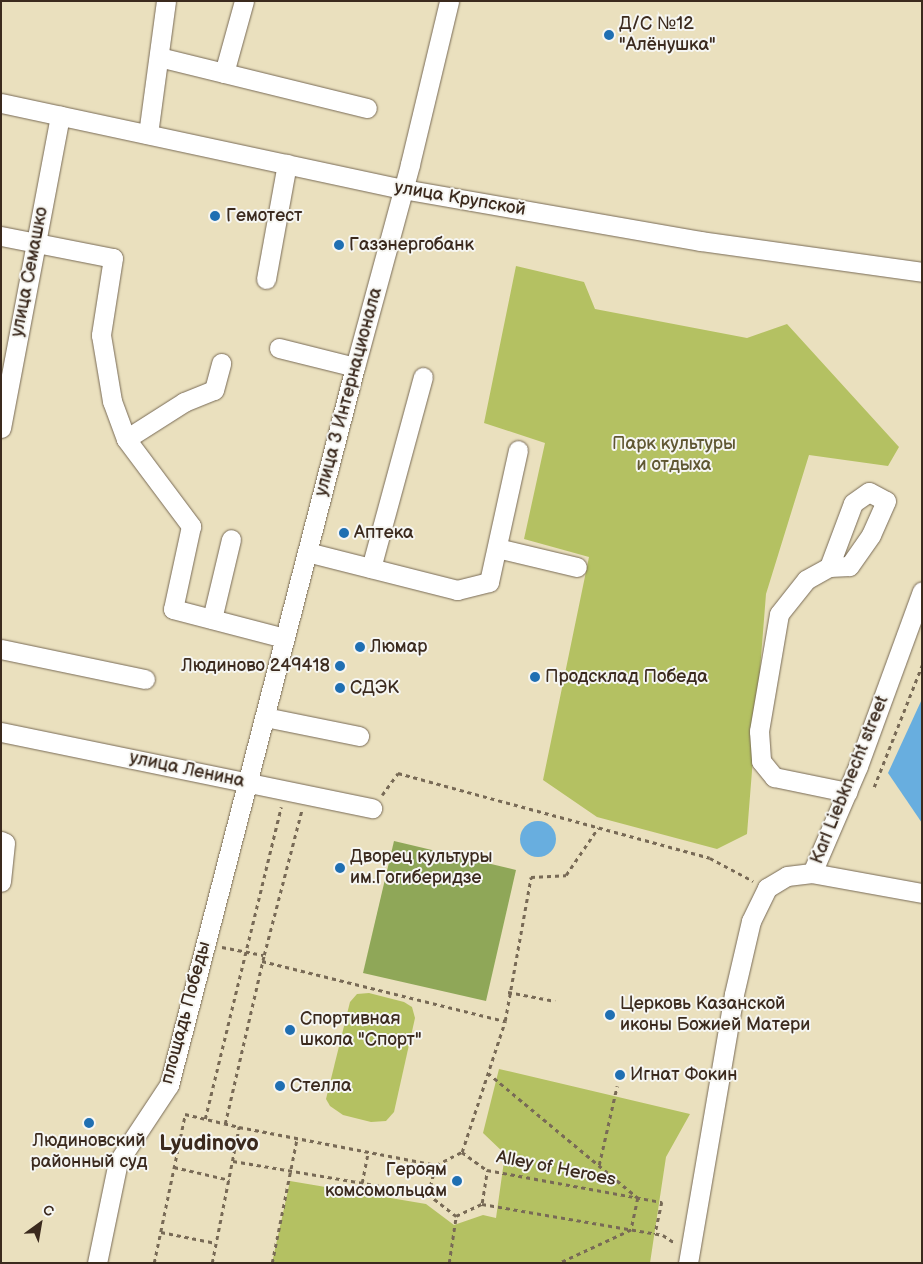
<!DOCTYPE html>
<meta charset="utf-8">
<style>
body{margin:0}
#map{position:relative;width:923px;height:1264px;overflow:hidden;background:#eae0be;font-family:"Balsamiq Sans",sans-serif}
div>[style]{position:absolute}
.green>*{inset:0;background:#b4c162}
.forest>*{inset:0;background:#8fa758}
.water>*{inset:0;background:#68aedf}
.round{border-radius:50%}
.path>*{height:2.5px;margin-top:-1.25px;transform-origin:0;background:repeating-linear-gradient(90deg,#786a56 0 4px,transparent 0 8px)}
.roads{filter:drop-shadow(0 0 1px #786a56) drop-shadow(0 0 1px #786a56)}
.minor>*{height:19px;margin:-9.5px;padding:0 9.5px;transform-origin:9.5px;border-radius:9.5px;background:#fff}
.dots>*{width:14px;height:14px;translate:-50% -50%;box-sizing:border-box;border:2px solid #f6f6f2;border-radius:50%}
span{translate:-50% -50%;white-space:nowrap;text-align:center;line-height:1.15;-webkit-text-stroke:4px #f6f6f2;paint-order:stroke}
.poi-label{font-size:18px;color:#3b2a1e}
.left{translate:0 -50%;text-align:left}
.right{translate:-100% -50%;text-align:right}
.street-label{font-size:18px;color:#3b2a1e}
.park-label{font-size:18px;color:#5f5732}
.district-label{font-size:22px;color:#3b2a1e;font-weight:700}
.frame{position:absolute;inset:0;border:2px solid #3b2a1e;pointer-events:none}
.north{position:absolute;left:15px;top:1199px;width:50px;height:50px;-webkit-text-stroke:4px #f6f6f2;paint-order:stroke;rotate:32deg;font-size:14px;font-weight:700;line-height:20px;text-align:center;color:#3b2a1e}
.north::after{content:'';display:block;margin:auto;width:18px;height:22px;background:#3b2a1e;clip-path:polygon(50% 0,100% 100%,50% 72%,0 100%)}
</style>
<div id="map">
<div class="green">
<i style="clip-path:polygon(516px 266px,584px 282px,595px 309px,747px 338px,787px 324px,899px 447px,888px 466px,809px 455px,766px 594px,747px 834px,717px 849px,597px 817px,543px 780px,589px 557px,524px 539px,545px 443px,484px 423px)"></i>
<i style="clip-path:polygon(369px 993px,404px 1002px,412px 1007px,415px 1018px,394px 1112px,386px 1121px,371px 1122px,343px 1115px,330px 1106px,326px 1099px,350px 1002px,357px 994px)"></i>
<i style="clip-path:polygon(499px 1069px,690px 1114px,666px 1157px,650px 1263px,272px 1263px,290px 1181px,426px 1204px,454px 1225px,483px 1215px,496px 1218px,505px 1154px,483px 1133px)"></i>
</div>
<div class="forest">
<i style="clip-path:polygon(394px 841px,516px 870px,486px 1001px,363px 973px)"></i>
</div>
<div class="water">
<i style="clip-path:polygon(922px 699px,922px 823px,888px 773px)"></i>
<i class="round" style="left:520px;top:821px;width:36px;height:36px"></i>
</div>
<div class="path">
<i style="left:874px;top:787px;width:131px;rotate:-68.5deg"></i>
<i style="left:382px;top:795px;width:27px;rotate:-54deg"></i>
<i style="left:398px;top:773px;width:323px;rotate:15.2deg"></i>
<i style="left:710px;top:858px;width:49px;rotate:28.1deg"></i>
<i style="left:222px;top:947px;width:42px;rotate:11deg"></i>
<i style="left:262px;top:961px;width:250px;rotate:13.9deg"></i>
<i style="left:508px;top:992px;width:48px;rotate:10.8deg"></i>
<i style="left:488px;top:1073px;width:195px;rotate:39.8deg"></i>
<i style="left:638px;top:1198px;width:33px;rotate:102deg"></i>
<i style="left:631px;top:1230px;width:78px;rotate:155.1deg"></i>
<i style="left:205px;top:1119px;width:321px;rotate:-76.3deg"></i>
<i style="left:225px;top:1124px;width:173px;rotate:-77deg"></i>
<i style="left:264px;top:955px;width:151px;rotate:-75.4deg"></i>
<i style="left:462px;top:1152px;width:138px;rotate:-71.8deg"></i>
<i style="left:505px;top:1021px;width:146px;rotate:-79.8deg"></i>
<i style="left:531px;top:877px;width:35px;rotate:-3deg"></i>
<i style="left:566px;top:875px;width:57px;rotate:-55.8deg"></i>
<i style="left:462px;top:1152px;width:31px;rotate:36deg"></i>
<i style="left:487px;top:1170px;width:178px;rotate:10.4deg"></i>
<i style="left:662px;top:1202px;width:33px;rotate:102deg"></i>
<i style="left:233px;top:1161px;width:198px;rotate:9.6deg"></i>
<i style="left:428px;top:1194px;width:36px;rotate:38deg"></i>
<i style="left:456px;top:1216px;width:29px;rotate:-25deg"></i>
<i style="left:482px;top:1204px;width:184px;rotate:9.7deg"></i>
<i style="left:663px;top:1235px;width:14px;rotate:34deg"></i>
<i style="left:599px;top:1165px;width:81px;rotate:-77.2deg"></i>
<i style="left:174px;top:1167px;width:57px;rotate:13.1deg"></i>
<i style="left:362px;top:1183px;width:32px;rotate:-79deg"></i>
<i style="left:428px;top:1194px;width:30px;rotate:-75deg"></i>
<i style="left:482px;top:1203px;width:33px;rotate:-81deg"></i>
<i style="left:161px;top:1232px;width:56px;rotate:11.3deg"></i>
<i style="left:154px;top:1263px;width:152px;rotate:-78.2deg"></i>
<i style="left:185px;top:1114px;width:56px;rotate:13.5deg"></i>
<i style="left:212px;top:1263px;width:139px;rotate:-78.8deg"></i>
<i style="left:239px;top:1127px;width:201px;rotate:10.9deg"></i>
<i style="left:436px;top:1165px;width:29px;rotate:-27deg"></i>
<i style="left:272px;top:1263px;width:127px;rotate:-78.7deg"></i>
<i style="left:449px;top:1263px;width:48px;rotate:-81.5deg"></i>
</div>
<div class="roads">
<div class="minor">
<i style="left:159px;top:57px;width:214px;rotate:13.8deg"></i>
<i style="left:224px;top:73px;width:75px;rotate:-74.5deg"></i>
<i style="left:1px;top:103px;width:411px;rotate:12.1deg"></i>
<i style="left:403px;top:189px;width:302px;rotate:9.9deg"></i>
<i style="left:700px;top:241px;width:224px;rotate:7.9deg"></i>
<i style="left:148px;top:134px;width:134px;rotate:-82.3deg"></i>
<i style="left:1px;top:236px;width:114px;rotate:11.1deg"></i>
<i style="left:113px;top:258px;width:78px;rotate:98.9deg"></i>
<i style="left:101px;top:335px;width:67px;rotate:80.5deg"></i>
<i style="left:112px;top:401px;width:40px;rotate:69.8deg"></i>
<i style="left:126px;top:439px;width:109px;rotate:53.2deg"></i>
<i style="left:191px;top:526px;width:85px;rotate:102.2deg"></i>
<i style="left:173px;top:609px;width:115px;rotate:14.6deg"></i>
<i style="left:266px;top:279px;width:117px;rotate:-79.7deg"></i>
<i style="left:279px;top:348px;width:78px;rotate:14deg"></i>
<i style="left:1px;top:428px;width:318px;rotate:-79.3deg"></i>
<i style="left:126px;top:439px;width:69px;rotate:-32.5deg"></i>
<i style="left:184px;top:402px;width:32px;rotate:-22deg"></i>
<i style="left:214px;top:390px;width:28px;rotate:-75deg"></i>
<i style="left:497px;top:548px;width:82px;rotate:13.4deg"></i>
<i style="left:307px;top:552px;width:155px;rotate:14.2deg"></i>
<i style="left:457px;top:590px;width:33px;rotate:-14deg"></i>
<i style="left:489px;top:582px;width:135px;rotate:-77.6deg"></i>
<i style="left:829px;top:567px;width:68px;rotate:-69.4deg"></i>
<i style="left:853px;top:503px;width:19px;rotate:-35deg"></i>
<i style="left:869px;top:492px;width:19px;rotate:28deg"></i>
<i style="left:886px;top:501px;width:37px;rotate:114deg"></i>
<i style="left:871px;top:535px;width:38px;rotate:125deg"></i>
<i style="left:849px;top:566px;width:20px;rotate:177deg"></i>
<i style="left:829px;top:567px;width:26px;rotate:151deg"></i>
<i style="left:806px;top:580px;width:43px;rotate:128.5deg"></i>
<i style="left:779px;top:614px;width:119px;rotate:99.7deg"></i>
<i style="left:759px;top:731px;width:30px;rotate:86deg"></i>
<i style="left:761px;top:761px;width:21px;rotate:51deg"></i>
<i style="left:774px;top:777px;width:75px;rotate:11.6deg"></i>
<i style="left:371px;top:568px;width:198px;rotate:-74.8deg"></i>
<i style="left:212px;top:619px;width:82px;rotate:-76.6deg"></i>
<i style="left:1px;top:649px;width:147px;rotate:11.8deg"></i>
<i style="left:265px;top:717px;width:96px;rotate:11.4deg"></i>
<i style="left:1px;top:732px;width:379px;rotate:11.6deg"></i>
<i style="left:1px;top:841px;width:4px;rotate:27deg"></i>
<i style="left:5px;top:843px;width:39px;rotate:96deg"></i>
<i style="left:812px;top:873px;width:116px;rotate:-66.7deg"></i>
<i style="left:858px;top:766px;width:186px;rotate:-69.9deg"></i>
<i style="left:97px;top:1263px;width:103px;rotate:-78.3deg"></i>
<i style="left:118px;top:1162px;width:92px;rotate:-56.5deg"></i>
<i style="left:169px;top:1085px;width:742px;rotate:-75.48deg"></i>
<i style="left:355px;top:367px;width:210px;rotate:-74.8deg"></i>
<i style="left:410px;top:164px;width:168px;rotate:-76.5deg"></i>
<i style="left:688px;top:1263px;width:273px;rotate:-80.3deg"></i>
<i style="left:734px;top:994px;width:75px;rotate:-76.9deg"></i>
<i style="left:751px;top:921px;width:37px;rotate:-64deg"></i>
<i style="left:767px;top:888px;width:23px;rotate:-31deg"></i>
<i style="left:787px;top:876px;width:25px;rotate:-7deg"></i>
<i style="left:812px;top:873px;width:112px;rotate:10.3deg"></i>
</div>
</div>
<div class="dots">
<i style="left:609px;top:35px;background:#1f6fb2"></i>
<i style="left:215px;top:216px;background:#1f6fb2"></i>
<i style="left:339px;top:245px;background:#1f6fb2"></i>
<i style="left:344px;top:533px;background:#1f6fb2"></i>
<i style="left:360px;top:647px;background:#1f6fb2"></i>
<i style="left:340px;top:666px;background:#1f6fb2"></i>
<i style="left:535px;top:677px;background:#1f6fb2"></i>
<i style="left:340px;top:688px;background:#1f6fb2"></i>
<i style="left:340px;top:868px;background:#1f6fb2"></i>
<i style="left:610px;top:1015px;background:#1f6fb2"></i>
<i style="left:290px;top:1030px;background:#1f6fb2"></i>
<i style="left:620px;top:1075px;background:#1f6fb2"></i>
<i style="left:280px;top:1086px;background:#1f6fb2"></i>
<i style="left:89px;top:1123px;background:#1f6fb2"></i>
<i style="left:457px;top:1181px;background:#1f6fb2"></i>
</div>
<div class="poi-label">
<span class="left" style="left:619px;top:35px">Д/С №12<br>"Алёнушка"</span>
<span class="left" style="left:226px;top:216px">Гемотест</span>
<span class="left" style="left:349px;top:245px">Газэнергобанк</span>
<span class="left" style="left:354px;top:533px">Аптека</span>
<span class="left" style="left:370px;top:647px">Люмар</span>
<span class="right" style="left:330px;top:666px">Людиново 249418</span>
<span class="left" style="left:545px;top:677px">Продсклад Победа</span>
<span class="left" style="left:350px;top:688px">СДЭК</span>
<span class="left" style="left:350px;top:868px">Дворец культуры<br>им.Гогиберидзе</span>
<span class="left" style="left:620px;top:1015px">Церковь Казанской<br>иконы Божией Матери</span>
<span class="left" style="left:300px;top:1030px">Спортивная<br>школа "Спорт"</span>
<span class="left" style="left:630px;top:1075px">Игнат Фокин</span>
<span class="left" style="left:290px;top:1086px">Стелла</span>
<span style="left:89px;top:1152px">Людиновский<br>районный суд</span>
<span class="right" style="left:447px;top:1181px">Героям<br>комсомольцам</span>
</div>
<div class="street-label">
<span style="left:460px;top:199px;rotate:10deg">улица Крупской</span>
<span style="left:30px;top:272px;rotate:-79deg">улица Семашко</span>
<span style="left:349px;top:392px;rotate:-75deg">улица 3 Интернационала</span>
<span style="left:187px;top:770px;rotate:12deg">улица Ленина</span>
<span style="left:850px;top:780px;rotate:-68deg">Karl Liebknecht street</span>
<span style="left:186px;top:1013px;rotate:-75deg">площадь Победы</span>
<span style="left:556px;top:1169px;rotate:11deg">Alley of Heroes</span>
</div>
<div class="park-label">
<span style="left:674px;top:455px">Парк культуры<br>и отдыха</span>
</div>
<div class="district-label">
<span style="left:209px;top:1144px">Lyudinovo</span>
</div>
<div class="frame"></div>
<div class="north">С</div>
</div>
